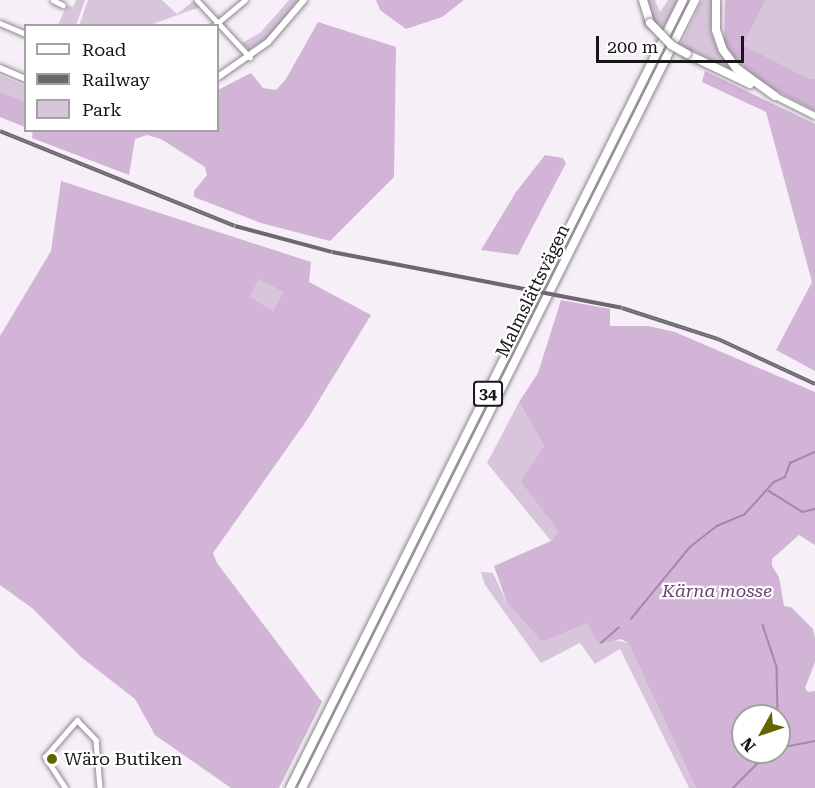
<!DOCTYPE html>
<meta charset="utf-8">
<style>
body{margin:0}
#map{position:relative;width:815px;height:788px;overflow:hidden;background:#f6eff8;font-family:"Roboto Serif",serif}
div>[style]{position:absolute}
.green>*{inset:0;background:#d8c5dc}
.forest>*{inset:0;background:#d1b4d6}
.stream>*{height:1.5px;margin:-0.75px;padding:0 0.75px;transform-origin:0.75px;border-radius:0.75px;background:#a388a8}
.roads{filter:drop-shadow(0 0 2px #8d878e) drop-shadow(0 0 2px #8d878e)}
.street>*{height:4.5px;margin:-2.25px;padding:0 2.25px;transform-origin:2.25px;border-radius:2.25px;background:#fff}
.secondary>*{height:6px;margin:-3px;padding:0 3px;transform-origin:3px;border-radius:3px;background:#fff}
.highway>*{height:8px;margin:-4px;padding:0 4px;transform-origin:4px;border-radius:4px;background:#fff}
.rail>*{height:4px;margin-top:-2px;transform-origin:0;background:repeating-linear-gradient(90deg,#fff 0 4.5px,#6c686e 0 9px);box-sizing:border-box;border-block:2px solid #6c686e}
.bridges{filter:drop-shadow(0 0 2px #8d878e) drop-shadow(0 0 2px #8d878e)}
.highway-bridge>*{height:8px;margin:-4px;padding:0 4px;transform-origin:4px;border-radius:4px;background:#fff}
.dots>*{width:16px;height:16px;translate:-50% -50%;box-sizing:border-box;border:3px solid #fff;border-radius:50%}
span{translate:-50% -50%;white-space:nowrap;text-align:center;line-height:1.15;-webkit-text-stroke:4.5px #fff;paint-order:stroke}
.shield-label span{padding:2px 4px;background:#fff;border:2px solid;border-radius:4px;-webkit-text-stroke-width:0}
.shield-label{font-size:16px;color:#181619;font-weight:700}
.street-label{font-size:18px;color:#181619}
.park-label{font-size:18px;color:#694370;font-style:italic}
.poi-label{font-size:18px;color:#181619}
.left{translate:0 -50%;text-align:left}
.legend{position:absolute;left:24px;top:24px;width:195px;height:108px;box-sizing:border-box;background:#fff;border:2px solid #a3a2a3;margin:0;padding:8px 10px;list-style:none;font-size:18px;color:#181619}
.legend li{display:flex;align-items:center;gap:12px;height:30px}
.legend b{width:30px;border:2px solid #a3a2a3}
.north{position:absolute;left:731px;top:704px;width:60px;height:60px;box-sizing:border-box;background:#fff;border:2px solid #a3a2a3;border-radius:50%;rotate:230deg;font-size:16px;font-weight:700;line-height:24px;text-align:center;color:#181619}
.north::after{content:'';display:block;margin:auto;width:21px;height:27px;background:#626500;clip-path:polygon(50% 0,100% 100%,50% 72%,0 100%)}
.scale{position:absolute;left:596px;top:36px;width:148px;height:27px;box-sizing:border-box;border:3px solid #181619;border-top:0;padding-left:8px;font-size:18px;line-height:21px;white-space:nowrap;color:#181619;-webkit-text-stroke:4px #fff;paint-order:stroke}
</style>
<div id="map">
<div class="green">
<i style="clip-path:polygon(76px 0,85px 0,76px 25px,58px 25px,67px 5px,73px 7px)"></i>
<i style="clip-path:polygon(88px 0,162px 0,177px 14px,195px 0,200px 7px,150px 25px,79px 26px)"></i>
<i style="clip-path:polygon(289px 0,299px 0,267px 39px,249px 50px,242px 43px,260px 33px)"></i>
<i style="clip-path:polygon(647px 0,655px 0,660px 12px,668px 0,678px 0,662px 32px,649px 13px)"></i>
<i style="clip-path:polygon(702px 0,712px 0,711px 32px,716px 46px,738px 74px,681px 45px)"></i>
<i style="clip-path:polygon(766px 0,815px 0,815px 79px,810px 80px,743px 45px)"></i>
<i style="clip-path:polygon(0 75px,25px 86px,25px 102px,0 92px)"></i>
<i style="clip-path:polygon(259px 278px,283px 292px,273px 311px,250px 296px)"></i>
<i style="clip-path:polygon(519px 402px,544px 446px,520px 481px,558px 531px,551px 541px,487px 463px)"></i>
<i style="clip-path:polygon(481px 572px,493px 573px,507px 603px,542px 642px,588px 623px,614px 640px,628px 643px,696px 788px,689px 788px,620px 649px,595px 664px,580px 643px,541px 663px,485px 585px)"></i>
</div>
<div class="forest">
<i style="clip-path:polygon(376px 0,464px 0,442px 17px,406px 29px,380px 10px)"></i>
<i style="clip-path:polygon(725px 0,766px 0,743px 45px,809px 79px,815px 79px,815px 111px,765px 85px,738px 62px,724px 44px)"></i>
<i style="clip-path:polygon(318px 22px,396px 47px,394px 177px,330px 241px,261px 223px,194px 197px,194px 191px,207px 175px,205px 167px,161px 139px,147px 135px,135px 139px,129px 175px,32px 138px,33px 130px,218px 130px,218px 90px,251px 73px,263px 88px,276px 90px,286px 79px)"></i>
<i style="clip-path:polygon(705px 71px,815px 124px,815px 371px,776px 350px,812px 282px,766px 112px,702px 82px)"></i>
<i style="clip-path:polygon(0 92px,25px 102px,25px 127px,0 117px)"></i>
<i style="clip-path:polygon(545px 155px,563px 158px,566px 163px,518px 255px,481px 250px,516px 192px)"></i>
<i style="clip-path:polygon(evenodd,61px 181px,311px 262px,309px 282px,371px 315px,307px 420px,213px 553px,217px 563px,322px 702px,279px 788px,231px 788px,155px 735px,135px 699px,81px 657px,32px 608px,0 585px,0 336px,51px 251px,61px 181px,259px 279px,283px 292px,273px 311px,250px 296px,259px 279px)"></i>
<i style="clip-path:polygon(evenodd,561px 300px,610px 309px,610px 326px,648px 326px,675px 332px,815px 392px,815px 545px,799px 535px,772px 559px,772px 566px,779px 577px,784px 606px,791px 607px,813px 629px,815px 638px,815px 662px,805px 688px,808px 692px,815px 691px,815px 788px,696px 788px,628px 643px,621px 639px,598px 644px,588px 623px,542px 642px,507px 603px,494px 566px,551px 541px,558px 531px,520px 481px,544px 446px,519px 402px,538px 373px,561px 300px,743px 716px,779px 716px,779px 752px,743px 752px,743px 716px)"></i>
</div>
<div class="stream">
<i style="left:769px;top:491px;width:39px;rotate:32deg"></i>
<i style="left:802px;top:512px;width:13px;rotate:-13deg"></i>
<i style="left:631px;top:619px;width:93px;rotate:-50.7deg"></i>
<i style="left:690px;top:547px;width:34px;rotate:-38deg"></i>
<i style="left:717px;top:526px;width:30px;rotate:-23deg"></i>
<i style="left:745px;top:514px;width:43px;rotate:-47.8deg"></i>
<i style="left:774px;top:482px;width:12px;rotate:-24deg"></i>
<i style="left:785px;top:477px;width:15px;rotate:-70deg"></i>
<i style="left:790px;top:463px;width:27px;rotate:-24deg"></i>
<i style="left:763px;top:625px;width:44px;rotate:71.6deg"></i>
<i style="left:777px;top:667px;width:49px;rotate:88.8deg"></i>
<i style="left:601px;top:643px;width:23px;rotate:-41deg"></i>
<i style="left:779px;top:748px;width:37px;rotate:-11deg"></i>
<i style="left:733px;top:788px;width:51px;rotate:-45deg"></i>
</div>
<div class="roads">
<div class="street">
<i style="left:53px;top:0;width:11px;rotate:27deg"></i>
<i style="left:197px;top:0;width:78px;rotate:47.1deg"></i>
<i style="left:0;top:23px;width:28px;rotate:23deg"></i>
<i style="left:214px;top:26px;width:40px;rotate:-40deg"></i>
<i style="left:65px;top:788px;width:37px;rotate:-123deg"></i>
<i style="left:45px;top:757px;width:49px;rotate:-49.1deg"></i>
<i style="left:77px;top:720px;width:28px;rotate:46deg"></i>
<i style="left:96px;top:740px;width:48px;rotate:85.2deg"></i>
</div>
<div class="secondary">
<i style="left:0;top:68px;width:28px;rotate:23deg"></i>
<i style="left:218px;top:77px;width:61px;rotate:-35deg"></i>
<i style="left:268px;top:42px;width:55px;rotate:-49.4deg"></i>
<i style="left:775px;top:96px;width:45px;rotate:26.6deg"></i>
</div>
<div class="highway">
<i style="left:643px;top:0;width:24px;rotate:73deg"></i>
<i style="left:716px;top:0;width:30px;rotate:90deg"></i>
<i style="left:716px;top:30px;width:21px;rotate:71deg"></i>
<i style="left:723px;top:50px;width:22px;rotate:54deg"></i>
<i style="left:736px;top:68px;width:48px;rotate:35.7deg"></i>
<i style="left:687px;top:54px;width:70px;rotate:25.5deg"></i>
<i style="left:290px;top:788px;width:881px;rotate:-63.49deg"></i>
<i style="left:302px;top:788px;width:881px;rotate:-63.49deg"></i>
</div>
</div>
<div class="rail">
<i style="left:0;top:131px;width:253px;rotate:22deg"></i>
<i style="left:235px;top:226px;width:100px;rotate:15deg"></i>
<i style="left:332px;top:252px;width:295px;rotate:10.9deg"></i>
<i style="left:622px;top:308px;width:101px;rotate:17.9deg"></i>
<i style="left:718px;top:339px;width:107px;rotate:24.9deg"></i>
</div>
<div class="bridges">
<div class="highway-bridge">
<i style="left:650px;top:23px;width:30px;rotate:46deg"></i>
<i style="left:671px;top:45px;width:18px;rotate:29deg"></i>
</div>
</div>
<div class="dots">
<i style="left:52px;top:759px;background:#626500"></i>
</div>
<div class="shield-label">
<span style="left:488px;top:394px">34</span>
</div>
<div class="street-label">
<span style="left:533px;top:291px;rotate:-64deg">Malmslättsvägen</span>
</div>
<div class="park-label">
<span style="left:717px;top:591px">Kärna mosse</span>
</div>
<div class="poi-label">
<span class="left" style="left:64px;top:759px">Wäro Butiken</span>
</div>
<ul class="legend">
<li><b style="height:8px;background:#fff"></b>Road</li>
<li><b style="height:8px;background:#6c686e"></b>Railway</li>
<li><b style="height:16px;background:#d8c5dc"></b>Park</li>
</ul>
<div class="north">N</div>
<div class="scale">200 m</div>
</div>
